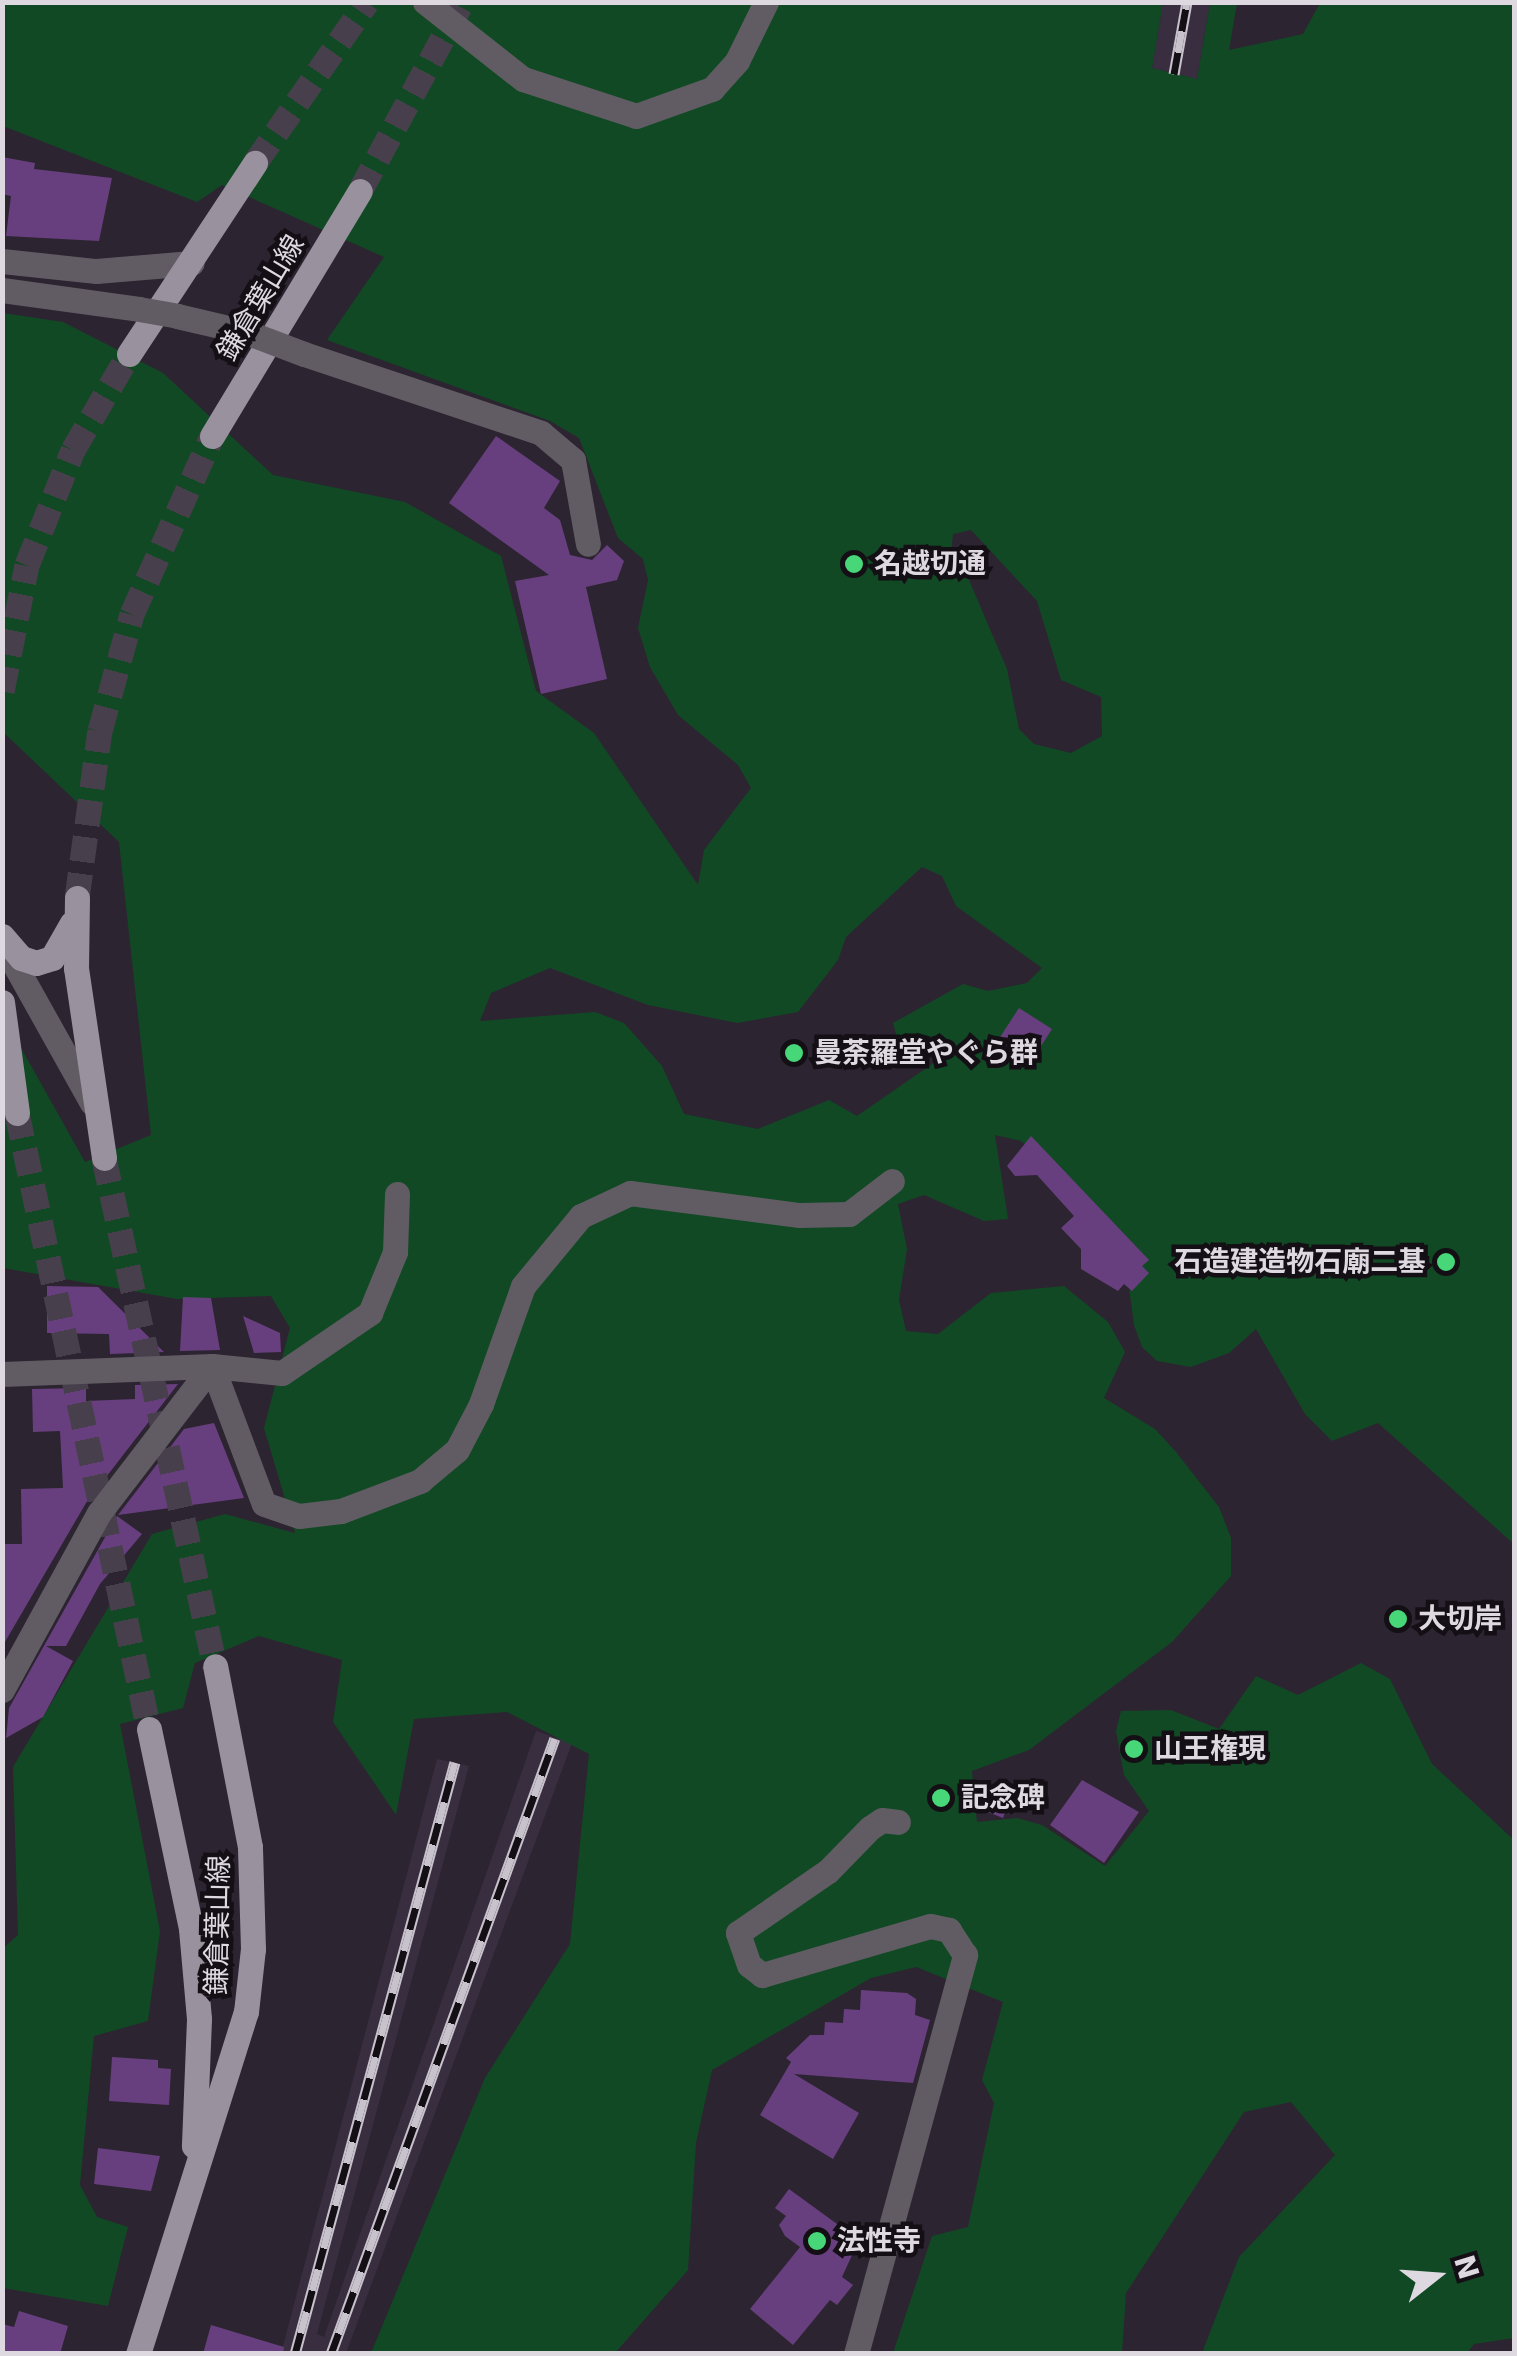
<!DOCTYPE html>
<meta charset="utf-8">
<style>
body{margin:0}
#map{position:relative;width:1517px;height:2356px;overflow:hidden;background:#2c2431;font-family:"DejaVu Sans","Noto Sans JP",sans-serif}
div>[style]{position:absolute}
.built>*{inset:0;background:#382e3f}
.green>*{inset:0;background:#124925}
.building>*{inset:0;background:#683f7e}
.major-tunnel>*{height:25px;margin-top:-12.5px;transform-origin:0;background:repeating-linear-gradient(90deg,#473f4b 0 25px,transparent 0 37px)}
.minor>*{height:25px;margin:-12.5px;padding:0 12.5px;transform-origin:12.5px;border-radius:12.5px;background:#615c63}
.major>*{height:25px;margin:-12.5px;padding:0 12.5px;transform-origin:12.5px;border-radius:12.5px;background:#99919e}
.rail>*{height:11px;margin-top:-5.5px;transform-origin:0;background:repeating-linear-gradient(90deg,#130f15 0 22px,#c7c2cb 0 44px);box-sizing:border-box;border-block:2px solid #c7c2cb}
.minor-bridge>*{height:25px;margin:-12.5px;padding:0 12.5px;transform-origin:12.5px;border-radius:12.5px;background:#615c63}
.dots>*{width:28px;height:28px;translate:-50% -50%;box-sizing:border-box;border:5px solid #130f15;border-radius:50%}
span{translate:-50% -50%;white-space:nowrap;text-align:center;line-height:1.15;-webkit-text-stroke:9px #130f15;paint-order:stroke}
.street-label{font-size:28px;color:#ded9e1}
.poi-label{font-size:28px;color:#ded9e1;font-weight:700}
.left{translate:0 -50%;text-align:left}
.right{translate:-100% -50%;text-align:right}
.frame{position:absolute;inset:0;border:5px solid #ded9e1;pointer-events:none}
.north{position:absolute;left:1387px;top:2226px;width:100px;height:100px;-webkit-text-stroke:8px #130f15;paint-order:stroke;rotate:73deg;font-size:28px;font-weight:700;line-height:40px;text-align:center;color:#ded9e1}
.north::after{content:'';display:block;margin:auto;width:35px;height:45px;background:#ded9e1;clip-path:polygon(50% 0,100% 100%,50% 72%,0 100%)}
</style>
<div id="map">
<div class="built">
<i style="clip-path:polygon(1163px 3px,1210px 3px,1197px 79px,1152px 68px)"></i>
<i style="clip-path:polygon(536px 1731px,572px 1743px,346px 2353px,281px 2354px,437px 1759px,469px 1766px,317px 2334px,324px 2337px)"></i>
</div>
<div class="green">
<i style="clip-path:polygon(evenodd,3px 3px,1163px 3px,1152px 68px,1197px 79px,1210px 3px,1237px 3px,1229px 50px,1303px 34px,1320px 3px,1514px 3px,1514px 1544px,1378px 1423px,1332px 1441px,1305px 1414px,1256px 1329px,1229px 1353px,1191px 1367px,1157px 1361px,1142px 1347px,1134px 1325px,1126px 1265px,1054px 1171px,1021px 1141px,995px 1135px,1008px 1219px,984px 1221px,924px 1195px,898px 1204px,907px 1249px,899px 1300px,906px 1331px,938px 1334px,991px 1293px,1064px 1286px,1108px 1322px,1125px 1352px,1104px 1398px,1155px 1429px,1176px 1452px,1219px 1507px,1231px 1538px,1231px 1576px,1172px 1642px,1029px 1750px,972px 1771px,977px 1822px,1017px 1818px,1042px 1825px,1105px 1866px,1149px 1811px,1124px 1775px,1116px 1731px,1121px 1711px,1171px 1710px,1219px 1729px,1256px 1676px,1298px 1695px,1361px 1663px,1390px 1679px,1432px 1764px,1514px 1840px,1514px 2338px,1474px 2344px,1467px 2353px,1202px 2353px,1239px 2257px,1335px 2155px,1291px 2102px,1244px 2112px,1126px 2293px,1122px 2353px,893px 2353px,932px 2236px,968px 2227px,994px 2103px,982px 2080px,1003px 2002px,916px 1967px,871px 1978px,712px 2070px,696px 2143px,688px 2270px,615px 2353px,371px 2353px,485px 2078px,570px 1944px,589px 1754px,507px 1712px,414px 1719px,396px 1815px,333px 1722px,342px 1660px,259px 1636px,195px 1663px,183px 1708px,120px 1724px,160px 1931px,148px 2021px,94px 2036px,80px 2185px,97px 2217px,128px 2227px,108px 2306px,3px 2288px,2px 1949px,18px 1935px,13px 1767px,152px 1534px,225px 1514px,295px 1533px,264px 1428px,290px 1328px,271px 1296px,177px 1299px,3px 1268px,2px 1014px,85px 1162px,151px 1135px,119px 842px,3px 732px,3px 313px,63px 322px,163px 373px,273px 475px,405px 502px,501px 556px,536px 691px,594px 733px,698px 885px,704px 850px,751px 788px,738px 765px,678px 715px,650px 667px,638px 628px,648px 580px,643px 559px,618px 538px,579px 438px,550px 421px,327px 340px,384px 257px,222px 185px,197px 202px,3px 126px,3px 3px,971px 530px,1037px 601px,1061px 680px,1101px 697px,1102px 736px,1071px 753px,1034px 744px,1019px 729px,1007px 669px,963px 566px,951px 553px,953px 534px,971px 530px,3px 3px,922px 867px,942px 876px,956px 906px,1042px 968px,1027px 983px,988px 991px,963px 984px,893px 1023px,900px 1048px,925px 1040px,935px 1062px,857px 1116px,829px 1100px,758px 1129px,684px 1114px,662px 1066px,624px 1023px,595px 1012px,480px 1021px,491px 993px,550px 968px,648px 1005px,737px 1023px,798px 1012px,838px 960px,846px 937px,922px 867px)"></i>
</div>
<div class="building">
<i style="clip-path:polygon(2px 157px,35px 163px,34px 169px,112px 178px,99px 241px,6px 236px,11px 196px,2px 194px)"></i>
<i style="clip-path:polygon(496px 436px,560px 481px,544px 508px,560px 520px,570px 555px,592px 560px,607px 545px,624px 561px,617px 580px,586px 587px,607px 679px,541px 694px,515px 581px,549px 575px,449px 503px)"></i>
<i style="clip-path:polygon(1019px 1008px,1052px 1029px,1027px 1068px,991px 1051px)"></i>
<i style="clip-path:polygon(1031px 1136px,1149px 1260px,1142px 1266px,1149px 1273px,1132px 1291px,1124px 1284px,1118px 1291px,1081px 1269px,1081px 1249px,1061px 1228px,1074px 1216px,1037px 1175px,1015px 1176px,1007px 1166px)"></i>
<i style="clip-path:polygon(47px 1286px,98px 1287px,164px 1352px,110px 1354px,109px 1334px,47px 1333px)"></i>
<i style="clip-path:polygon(183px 1297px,211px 1298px,220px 1350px,180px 1351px)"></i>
<i style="clip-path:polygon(243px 1316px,280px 1333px,281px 1352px,254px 1353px)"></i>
<i style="clip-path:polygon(178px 1384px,86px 1503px,2px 1647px,3px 1544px,22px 1544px,21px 1489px,63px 1488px,60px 1431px,33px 1432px,32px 1389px,86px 1388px,86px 1401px,135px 1399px,135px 1385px)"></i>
<i style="clip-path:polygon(214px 1423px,244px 1498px,118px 1515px,184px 1429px)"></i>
<i style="clip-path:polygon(117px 1516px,142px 1534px,100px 1584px,66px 1646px,46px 1646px,73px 1661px,43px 1717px,6px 1738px,9px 1708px)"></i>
<i style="clip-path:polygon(1082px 1780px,1139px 1812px,1104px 1863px,1050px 1825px)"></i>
<i style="clip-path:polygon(986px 1784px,1012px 1793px,1003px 1818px,977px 1808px)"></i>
<i style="clip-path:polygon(861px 1990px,907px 1993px,916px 1999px,915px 2015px,930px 2020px,913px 2083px,794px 2074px,859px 2113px,833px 2159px,760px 2115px,791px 2062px,786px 2058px,810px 2035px,824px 2035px,825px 2022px,843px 2023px,844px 2009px,860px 2010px)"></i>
<i style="clip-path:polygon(112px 2057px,158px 2060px,158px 2068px,171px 2069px,169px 2105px,109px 2101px)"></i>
<i style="clip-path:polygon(98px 2148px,160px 2156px,151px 2191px,94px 2184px)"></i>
<i style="clip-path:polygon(789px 2189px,859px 2240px,842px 2277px,853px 2285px,837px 2305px,830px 2300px,793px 2345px,750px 2309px,800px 2247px,785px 2236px,779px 2225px,786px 2216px,775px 2208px)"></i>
<i style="clip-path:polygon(19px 2311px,68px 2326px,60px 2354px,2px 2354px,2px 2324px,14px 2327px)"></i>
<i style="clip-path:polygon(211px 2325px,284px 2347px,283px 2354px,203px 2354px)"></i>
</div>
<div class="major-tunnel">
<i style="left:255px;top:163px;width:196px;rotate:-55.2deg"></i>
<i style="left:360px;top:191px;width:215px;rotate:-61.6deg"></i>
<i style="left:2px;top:691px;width:128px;rotate:-78.8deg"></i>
<i style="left:27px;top:565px;width:124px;rotate:-68.2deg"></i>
<i style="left:73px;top:450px;width:111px;rotate:-59.7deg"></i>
<i style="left:77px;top:898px;width:169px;rotate:-82.2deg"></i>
<i style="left:100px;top:731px;width:121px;rotate:-74.7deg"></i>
<i style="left:132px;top:614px;width:195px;rotate:-65.8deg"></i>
<i style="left:17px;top:1113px;width:630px;rotate:77.91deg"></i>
<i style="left:104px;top:1158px;width:520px;rotate:77.67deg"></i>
</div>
<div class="minor">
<i style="left:425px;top:2px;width:125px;rotate:38.2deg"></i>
<i style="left:523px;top:79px;width:119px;rotate:18.1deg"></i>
<i style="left:636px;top:116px;width:81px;rotate:-19.6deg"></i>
<i style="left:712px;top:89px;width:38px;rotate:-48deg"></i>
<i style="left:737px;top:61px;width:66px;rotate:-63.8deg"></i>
<i style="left:2px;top:261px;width:95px;rotate:6.1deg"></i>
<i style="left:96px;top:271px;width:96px;rotate:-4.8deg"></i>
<i style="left:2px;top:290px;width:138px;rotate:7.9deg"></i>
<i style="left:177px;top:316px;width:71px;rotate:13.1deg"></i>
<i style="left:304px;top:354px;width:250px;rotate:18.4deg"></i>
<i style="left:541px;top:433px;width:42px;rotate:40.2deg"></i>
<i style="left:573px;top:460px;width:85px;rotate:79.9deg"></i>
<i style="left:2px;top:942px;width:184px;rotate:60.8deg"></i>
<i style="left:212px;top:1366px;width:147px;rotate:69.4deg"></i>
<i style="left:264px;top:1504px;width:37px;rotate:19deg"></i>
<i style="left:299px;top:1516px;width:42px;rotate:-6.8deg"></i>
<i style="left:341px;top:1511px;width:85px;rotate:-20.8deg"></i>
<i style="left:420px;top:1481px;width:48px;rotate:-40deg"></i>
<i style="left:457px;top:1450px;width:52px;rotate:-62.4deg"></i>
<i style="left:481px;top:1404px;width:125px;rotate:-70.4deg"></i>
<i style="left:523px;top:1286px;width:91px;rotate:-50.4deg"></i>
<i style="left:581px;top:1216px;width:54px;rotate:-25.1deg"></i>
<i style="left:630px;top:1193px;width:171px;rotate:7.4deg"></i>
<i style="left:800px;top:1215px;width:49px;rotate:-1.2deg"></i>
<i style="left:849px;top:1214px;width:54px;rotate:-37.5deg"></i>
<i style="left:2px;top:1374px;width:210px;rotate:-2.2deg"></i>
<i style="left:212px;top:1366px;width:70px;rotate:5.7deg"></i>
<i style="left:282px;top:1373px;width:107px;rotate:-34.3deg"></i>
<i style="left:370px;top:1313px;width:66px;rotate:-67.7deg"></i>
<i style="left:395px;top:1252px;width:58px;rotate:-88deg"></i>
<i style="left:2px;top:1690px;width:202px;rotate:-61.3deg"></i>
<i style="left:99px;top:1513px;width:185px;rotate:-52.5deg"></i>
<i style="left:856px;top:2354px;width:414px;rotate:-74.7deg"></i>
<i style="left:965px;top:1955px;width:30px;rotate:-123deg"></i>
<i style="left:949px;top:1930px;width:19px;rotate:-168deg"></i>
<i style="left:930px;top:1926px;width:175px;rotate:163.7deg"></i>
<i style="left:762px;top:1975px;width:16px;rotate:-142deg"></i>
<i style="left:749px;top:1965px;width:34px;rotate:-109deg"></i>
<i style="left:738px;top:1933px;width:109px;rotate:-34.6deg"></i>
<i style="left:828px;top:1871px;width:60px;rotate:-45.7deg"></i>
<i style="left:870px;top:1828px;width:14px;rotate:-34deg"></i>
<i style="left:882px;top:1820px;width:16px;rotate:7deg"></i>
</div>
<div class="major">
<i style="left:129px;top:354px;width:229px;rotate:-56.6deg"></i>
<i style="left:212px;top:436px;width:286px;rotate:-58.9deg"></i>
<i style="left:77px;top:898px;width:70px;rotate:90.8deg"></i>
<i style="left:76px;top:968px;width:192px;rotate:81.6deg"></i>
<i style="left:2px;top:936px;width:29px;rotate:49deg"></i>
<i style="left:21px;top:958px;width:16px;rotate:18deg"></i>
<i style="left:36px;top:963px;width:17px;rotate:-17deg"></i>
<i style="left:52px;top:958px;width:40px;rotate:-60.3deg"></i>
<i style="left:2px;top:1002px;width:112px;rotate:82.3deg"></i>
<i style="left:149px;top:1729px;width:204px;rotate:78.1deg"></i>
<i style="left:191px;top:1929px;width:90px;rotate:84.9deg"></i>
<i style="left:199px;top:2019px;width:127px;rotate:92.3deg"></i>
<i style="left:138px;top:2354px;width:359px;rotate:-72.5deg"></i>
<i style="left:246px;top:2012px;width:63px;rotate:-83.7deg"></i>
<i style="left:253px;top:1949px;width:102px;rotate:-91.7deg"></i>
<i style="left:250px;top:1847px;width:184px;rotate:-100.9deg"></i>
</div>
<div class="rail">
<i style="left:1174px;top:74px;width:73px;rotate:-79.8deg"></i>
<i style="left:295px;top:2354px;width:613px;rotate:-74.88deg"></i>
<i style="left:331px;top:2354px;width:655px;rotate:-70.02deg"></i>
</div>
<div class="minor-bridge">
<i style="left:139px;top:309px;width:39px;rotate:10deg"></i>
<i style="left:246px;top:332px;width:62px;rotate:20.8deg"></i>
</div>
<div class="dots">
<i style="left:854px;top:564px;background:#47d779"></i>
<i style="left:794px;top:1053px;background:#47d779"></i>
<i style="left:1446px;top:1262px;background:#47d779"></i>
<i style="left:1398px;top:1619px;background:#47d779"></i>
<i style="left:1134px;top:1749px;background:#47d779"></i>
<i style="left:941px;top:1798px;background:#47d779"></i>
<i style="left:817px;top:2241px;background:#47d779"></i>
</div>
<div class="street-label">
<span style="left:261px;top:298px;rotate:-59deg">鎌倉葉山線</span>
<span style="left:218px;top:1925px;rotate:-89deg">鎌倉葉山線</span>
</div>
<div class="poi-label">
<span class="left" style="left:874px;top:564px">名越切通</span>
<span class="left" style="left:814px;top:1053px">曼荼羅堂やぐら群</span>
<span class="right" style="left:1426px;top:1262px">石造建造物石廟二基</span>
<span class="left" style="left:1418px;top:1619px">大切岸</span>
<span class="left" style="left:1154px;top:1749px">山王権現</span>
<span class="left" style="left:961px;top:1798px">記念碑</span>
<span class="left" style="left:837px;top:2241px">法性寺</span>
</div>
<div class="frame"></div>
<div class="north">N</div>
</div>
